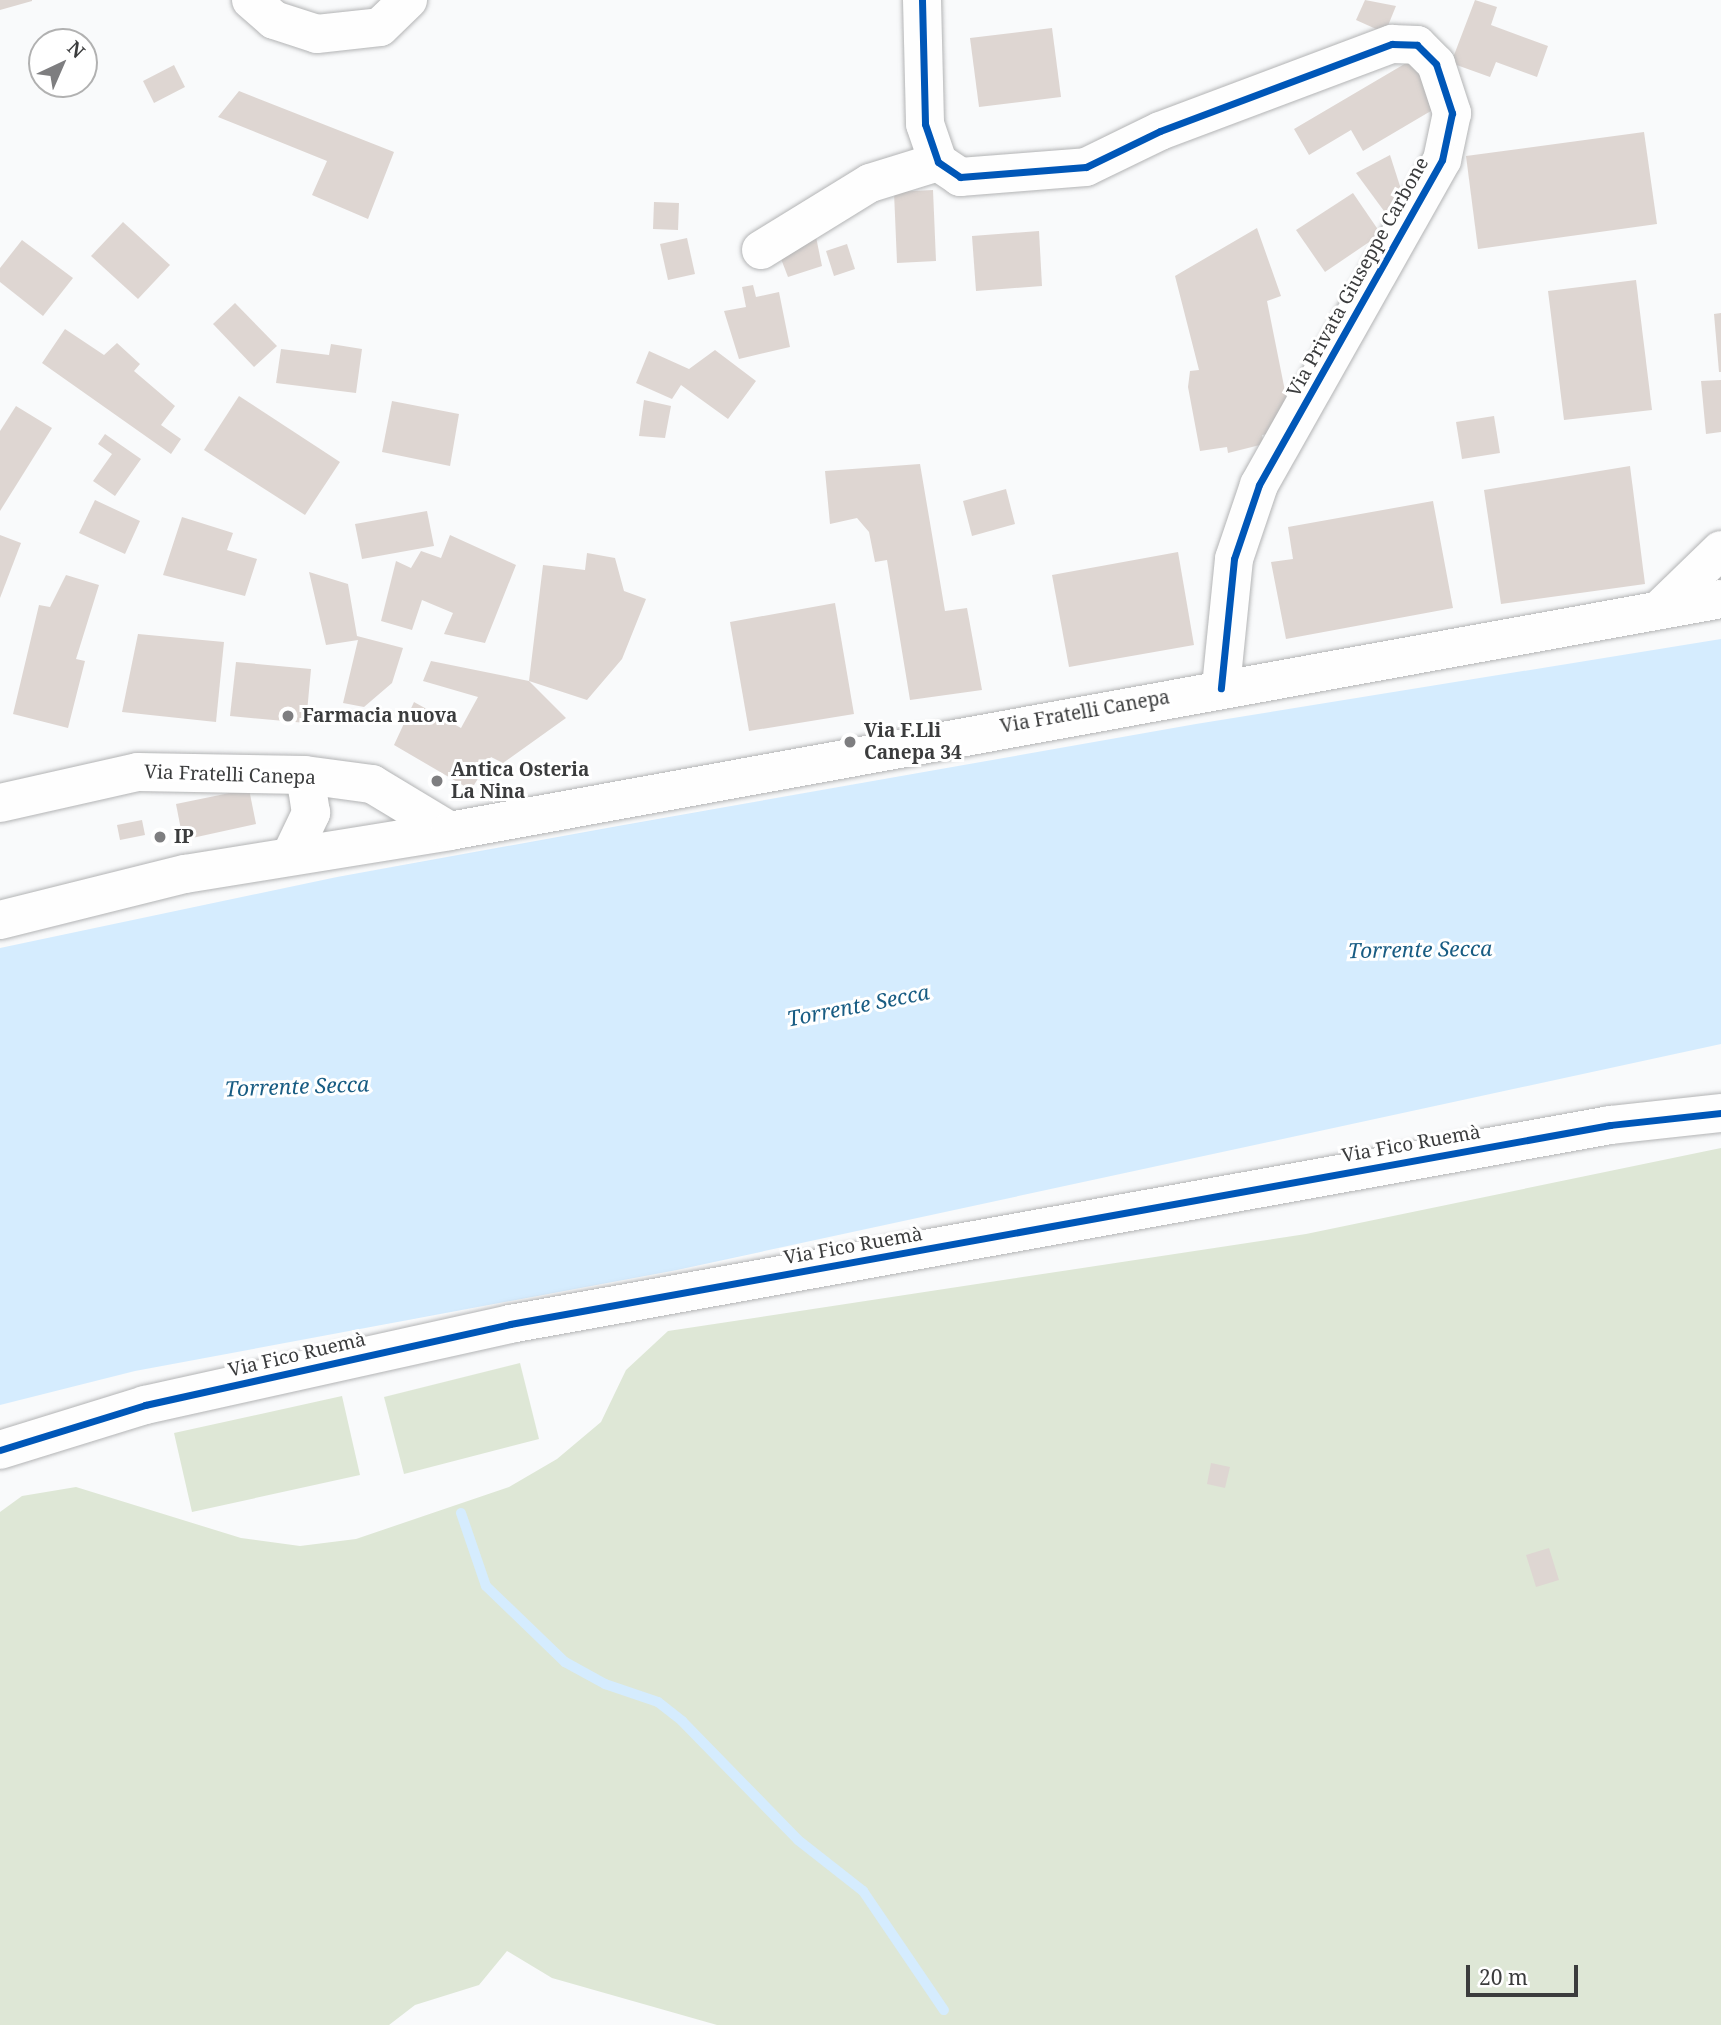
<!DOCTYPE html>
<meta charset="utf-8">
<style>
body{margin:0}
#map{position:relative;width:1721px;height:2025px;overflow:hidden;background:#f9fafb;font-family:"Noto Serif",serif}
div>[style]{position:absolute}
.green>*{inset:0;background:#dee7d6}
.water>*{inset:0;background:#d5ecfe}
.stream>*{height:10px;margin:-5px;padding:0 5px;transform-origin:5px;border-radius:5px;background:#d5ecfe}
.building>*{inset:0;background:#ded6d2}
.roads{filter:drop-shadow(0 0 2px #b3b4b5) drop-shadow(0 0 2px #b3b4b5)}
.minor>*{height:38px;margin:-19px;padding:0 19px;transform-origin:19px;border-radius:19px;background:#fefefe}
.major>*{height:38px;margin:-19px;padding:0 19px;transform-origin:19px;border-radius:19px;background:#fefefe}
.cycleway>*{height:7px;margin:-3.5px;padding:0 3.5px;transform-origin:3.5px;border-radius:3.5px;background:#0057b8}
.dots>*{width:19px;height:19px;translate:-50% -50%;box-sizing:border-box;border:4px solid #fff;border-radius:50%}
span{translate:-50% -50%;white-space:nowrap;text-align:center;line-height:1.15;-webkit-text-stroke:6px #fff;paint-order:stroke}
.street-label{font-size:19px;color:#3b3c3d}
.poi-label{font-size:19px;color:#3b3c3d;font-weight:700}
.left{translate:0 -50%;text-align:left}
.water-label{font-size:21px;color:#185c83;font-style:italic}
.north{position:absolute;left:28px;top:28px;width:70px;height:70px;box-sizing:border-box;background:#fff;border:2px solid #b1b1b1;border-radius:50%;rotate:44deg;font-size:19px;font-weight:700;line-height:28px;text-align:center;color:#3b3c3d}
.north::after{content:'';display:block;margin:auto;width:24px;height:32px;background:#7e7e80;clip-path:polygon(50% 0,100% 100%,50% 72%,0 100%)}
.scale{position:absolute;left:1466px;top:1965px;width:112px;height:32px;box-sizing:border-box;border:4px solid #3b3c3d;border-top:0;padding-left:9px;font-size:21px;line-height:24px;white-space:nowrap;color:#3b3c3d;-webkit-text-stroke:5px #fff;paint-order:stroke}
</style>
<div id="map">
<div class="green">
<i style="clip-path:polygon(1721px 1148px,1721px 2025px,717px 2025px,552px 1978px,507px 1951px,479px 1985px,415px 2005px,389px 2025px,0 2025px,0 1512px,22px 1496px,76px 1487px,241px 1538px,300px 1546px,356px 1539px,509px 1487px,557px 1459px,601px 1422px,626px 1370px,668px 1331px,1306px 1234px)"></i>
<i style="clip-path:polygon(520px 1363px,539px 1439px,404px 1474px,384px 1397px)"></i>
<i style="clip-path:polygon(342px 1396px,360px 1475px,192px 1512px,174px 1433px)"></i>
</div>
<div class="water">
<i style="clip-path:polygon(1721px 639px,1721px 1044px,677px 1270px,135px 1371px,0 1405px,0 948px,337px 877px,618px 826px,1196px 724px)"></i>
</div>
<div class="stream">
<i style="left:461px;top:1513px;width:77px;rotate:71.1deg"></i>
<i style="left:486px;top:1586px;width:110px;rotate:43.9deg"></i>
<i style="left:565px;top:1662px;width:46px;rotate:28.8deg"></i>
<i style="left:605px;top:1684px;width:56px;rotate:18.8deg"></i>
<i style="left:658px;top:1702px;width:31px;rotate:38deg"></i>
<i style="left:682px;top:1721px;width:166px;rotate:45.7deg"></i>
<i style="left:798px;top:1840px;width:83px;rotate:38.1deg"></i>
<i style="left:863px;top:1891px;width:144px;rotate:55.8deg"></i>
</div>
<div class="building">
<i style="clip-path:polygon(0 0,32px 0,32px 1px,0 10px)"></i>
<i style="clip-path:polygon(1365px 0,1396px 6px,1385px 33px,1356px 20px)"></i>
<i style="clip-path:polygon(1475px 0,1497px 7px,1491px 25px,1548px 46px,1537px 77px,1496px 62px,1490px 77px,1451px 63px)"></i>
<i style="clip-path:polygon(1052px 28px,1061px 97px,979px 107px,970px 38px)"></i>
<i style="clip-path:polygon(1413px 59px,1441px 105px,1363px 151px,1351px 130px,1309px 155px,1294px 129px)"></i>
<i style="clip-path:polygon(174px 65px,185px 87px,154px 103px,143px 81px)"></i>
<i style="clip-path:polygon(239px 91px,394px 152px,368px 219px,312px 195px,327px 161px,218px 117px)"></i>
<i style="clip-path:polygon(1644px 132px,1657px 224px,1478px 249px,1466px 156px)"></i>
<i style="clip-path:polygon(1390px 155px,1408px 211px,1395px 226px,1356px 173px)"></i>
<i style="clip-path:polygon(933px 190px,936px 261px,897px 263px,894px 192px)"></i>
<i style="clip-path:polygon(1353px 193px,1381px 234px,1325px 272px,1296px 230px)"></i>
<i style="clip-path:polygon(654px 202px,679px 203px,678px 230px,653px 229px)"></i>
<i style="clip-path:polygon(123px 222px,170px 265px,138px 299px,91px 256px)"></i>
<i style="clip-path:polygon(1257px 228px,1281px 296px,1267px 301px,1288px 406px,1274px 433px,1262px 435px,1264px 444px,1228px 453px,1227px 447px,1200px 451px,1188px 387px,1190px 371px,1199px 370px,1175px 276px)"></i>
<i style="clip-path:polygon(1039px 231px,1042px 286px,976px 291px,972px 236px)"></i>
<i style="clip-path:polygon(816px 237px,822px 266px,788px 277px,778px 251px)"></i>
<i style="clip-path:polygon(687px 238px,695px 274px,668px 280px,660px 244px)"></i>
<i style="clip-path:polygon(22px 240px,73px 278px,43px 316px,0 282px,0 268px)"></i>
<i style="clip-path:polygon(847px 244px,855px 269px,834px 276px,826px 251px)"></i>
<i style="clip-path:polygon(1636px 280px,1652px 410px,1564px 420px,1548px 291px)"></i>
<i style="clip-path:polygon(753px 285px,756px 297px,779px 292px,790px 347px,739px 359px,724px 311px,746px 307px,742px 287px)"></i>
<i style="clip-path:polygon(235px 303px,277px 346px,254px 367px,213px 324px)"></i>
<i style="clip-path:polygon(1721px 313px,1721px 372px,1719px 372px,1714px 314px)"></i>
<i style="clip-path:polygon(65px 329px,104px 355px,117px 343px,140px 364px,134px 371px,175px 406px,161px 425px,181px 439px,171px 454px,42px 363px)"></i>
<i style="clip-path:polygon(331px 344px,362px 349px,356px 393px,276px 383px,281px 349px,329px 355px)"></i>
<i style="clip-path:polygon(715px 350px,756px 381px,728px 419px,681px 385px,672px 399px,636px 383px,649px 351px,689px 369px)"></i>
<i style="clip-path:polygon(1721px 380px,1721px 432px,1706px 434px,1701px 381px)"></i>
<i style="clip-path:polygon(239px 396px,340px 462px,305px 515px,204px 450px)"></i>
<i style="clip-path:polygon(644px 400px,671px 406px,665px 438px,639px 436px)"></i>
<i style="clip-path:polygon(392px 401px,459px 414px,450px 466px,382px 452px)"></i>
<i style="clip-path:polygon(16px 406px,52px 428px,0 511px,0 431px)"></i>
<i style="clip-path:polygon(1494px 416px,1500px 453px,1462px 459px,1456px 422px)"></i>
<i style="clip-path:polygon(105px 434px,141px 459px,115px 496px,93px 481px,112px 454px,98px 444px)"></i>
<i style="clip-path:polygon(920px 464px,945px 611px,967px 608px,982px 690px,910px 700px,887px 560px,875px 562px,869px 532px,857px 518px,830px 524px,825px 471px)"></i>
<i style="clip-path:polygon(1630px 466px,1645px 584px,1501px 604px,1484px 490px)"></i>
<i style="clip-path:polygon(1006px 489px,1015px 524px,972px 536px,963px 501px)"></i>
<i style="clip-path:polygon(95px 500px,140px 521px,125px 554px,79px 533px)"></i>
<i style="clip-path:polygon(1433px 501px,1453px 608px,1286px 639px,1271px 562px,1293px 559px,1288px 527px)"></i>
<i style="clip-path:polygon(427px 511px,434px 546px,362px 559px,355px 524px)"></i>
<i style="clip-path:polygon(182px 517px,233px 533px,227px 550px,257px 559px,245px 596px,163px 575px)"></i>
<i style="clip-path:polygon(0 535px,21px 543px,0 598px)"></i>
<i style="clip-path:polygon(450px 535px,516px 565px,485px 643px,444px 634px,453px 613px,422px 600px,412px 630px,381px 621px,396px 561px,411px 568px,421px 551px,441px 558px)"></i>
<i style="clip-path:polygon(1178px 552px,1194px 645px,1069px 667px,1052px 575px)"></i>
<i style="clip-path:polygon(587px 553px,615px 558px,624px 591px,646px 599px,622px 659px,587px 700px,529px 681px,543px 565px,585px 570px)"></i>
<i style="clip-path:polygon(309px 572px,348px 584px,357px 636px,403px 648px,392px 683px,364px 707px,343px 703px,358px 640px,326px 645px)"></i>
<i style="clip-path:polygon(66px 575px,99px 585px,76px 659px,85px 661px,68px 728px,13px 714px,39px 605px,50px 607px)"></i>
<i style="clip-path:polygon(835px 603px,854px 714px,749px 731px,730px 622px)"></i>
<i style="clip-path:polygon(138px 634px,224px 642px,216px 722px,122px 712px)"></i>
<i style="clip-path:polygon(431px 661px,529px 681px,566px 718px,503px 763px,491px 757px,471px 790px,394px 745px,414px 702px,461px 728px,478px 697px,423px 681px)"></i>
<i style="clip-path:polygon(236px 662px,311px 669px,306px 723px,230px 716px)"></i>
<i style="clip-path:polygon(249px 789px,256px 824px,183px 840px,176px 804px)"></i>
<i style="clip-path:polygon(142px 820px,145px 835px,120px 840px,117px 825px)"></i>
<i style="clip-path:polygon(1211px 1463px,1230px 1467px,1225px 1488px,1207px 1484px)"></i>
<i style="clip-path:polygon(1549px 1548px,1559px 1580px,1536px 1587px,1526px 1555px)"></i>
</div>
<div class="roads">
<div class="minor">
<i style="left:251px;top:0;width:30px;rotate:41deg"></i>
<i style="left:274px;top:20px;width:45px;rotate:18deg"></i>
<i style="left:317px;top:34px;width:63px;rotate:-6.3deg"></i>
<i style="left:380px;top:27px;width:39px;rotate:-44deg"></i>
<i style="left:922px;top:0;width:124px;rotate:88.6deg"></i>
<i style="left:925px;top:124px;width:40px;rotate:71.1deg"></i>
<i style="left:938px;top:162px;width:27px;rotate:34deg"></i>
<i style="left:960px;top:177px;width:126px;rotate:-4.5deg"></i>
<i style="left:1086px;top:167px;width:82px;rotate:-25.9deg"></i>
<i style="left:1160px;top:131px;width:248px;rotate:-20.6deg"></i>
<i style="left:1392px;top:44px;width:25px;rotate:2deg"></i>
<i style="left:1417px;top:45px;width:27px;rotate:45deg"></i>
<i style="left:1436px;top:64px;width:52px;rotate:71.9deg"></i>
<i style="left:1452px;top:113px;width:48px;rotate:102deg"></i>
<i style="left:1442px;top:160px;width:373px;rotate:119.4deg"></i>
<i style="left:1259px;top:485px;width:78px;rotate:108.7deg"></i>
<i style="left:1234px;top:559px;width:130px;rotate:95.8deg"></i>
<i style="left:761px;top:250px;width:128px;rotate:-31.6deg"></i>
<i style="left:870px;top:183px;width:71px;rotate:-17.2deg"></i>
<i style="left:1659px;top:610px;width:86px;rotate:-44.1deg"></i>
<i style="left:0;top:803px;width:141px;rotate:-12.7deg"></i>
<i style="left:138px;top:772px;width:167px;rotate:1deg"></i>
<i style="left:305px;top:775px;width:68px;rotate:7.7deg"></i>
<i style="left:372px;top:784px;width:91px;rotate:31.1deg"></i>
<i style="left:291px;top:855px;width:47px;rotate:-64.5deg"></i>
<i style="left:311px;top:813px;width:38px;rotate:-99deg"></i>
<i style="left:0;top:1450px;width:152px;rotate:-17.2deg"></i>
<i style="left:145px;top:1405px;width:374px;rotate:-12.5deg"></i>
<i style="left:510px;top:1324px;width:1118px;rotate:-10.25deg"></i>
<i style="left:1610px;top:1125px;width:112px;rotate:-6.2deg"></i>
</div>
<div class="major">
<i style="left:0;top:920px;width:191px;rotate:-14deg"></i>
<i style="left:185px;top:874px;width:268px;rotate:-9.2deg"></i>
<i style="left:450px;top:831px;width:1292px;rotate:-10.34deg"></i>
</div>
</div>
<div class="cycleway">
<i style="left:922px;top:0;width:124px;rotate:88.6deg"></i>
<i style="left:925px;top:124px;width:40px;rotate:71.1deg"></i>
<i style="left:938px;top:162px;width:27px;rotate:34deg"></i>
<i style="left:960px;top:177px;width:126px;rotate:-4.5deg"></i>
<i style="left:1086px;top:167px;width:82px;rotate:-25.9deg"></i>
<i style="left:1160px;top:131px;width:248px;rotate:-20.6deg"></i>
<i style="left:1392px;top:44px;width:25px;rotate:2deg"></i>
<i style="left:1417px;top:45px;width:27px;rotate:45deg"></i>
<i style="left:1436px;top:64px;width:52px;rotate:71.9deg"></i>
<i style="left:1452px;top:113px;width:48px;rotate:102deg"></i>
<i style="left:1442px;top:160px;width:373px;rotate:119.4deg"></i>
<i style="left:1259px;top:485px;width:78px;rotate:108.7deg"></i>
<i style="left:1234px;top:559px;width:130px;rotate:95.8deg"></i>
<i style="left:0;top:1450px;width:152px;rotate:-17.2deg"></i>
<i style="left:145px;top:1405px;width:374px;rotate:-12.5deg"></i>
<i style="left:510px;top:1324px;width:1118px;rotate:-10.25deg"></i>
<i style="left:1610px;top:1125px;width:112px;rotate:-6.2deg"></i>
</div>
<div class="dots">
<i style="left:288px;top:716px;background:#7e7e80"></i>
<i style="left:850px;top:742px;background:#7e7e80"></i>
<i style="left:437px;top:781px;background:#7e7e80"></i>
<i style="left:160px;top:837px;background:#7e7e80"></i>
</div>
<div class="street-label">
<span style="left:1358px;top:277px;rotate:-61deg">Via Privata Giuseppe Carbone</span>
<span style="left:1085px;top:712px;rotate:-10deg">Via Fratelli Canepa</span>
<span style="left:230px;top:775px;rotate:2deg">Via Fratelli Canepa</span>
<span style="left:1411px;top:1144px;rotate:-10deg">Via Fico Ruemà</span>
<span style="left:853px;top:1246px;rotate:-10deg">Via Fico Ruemà</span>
<span style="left:297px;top:1355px;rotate:-13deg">Via Fico Ruemà</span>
</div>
<div class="poi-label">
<span class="left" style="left:302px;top:716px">Farmacia nuova</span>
<span class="left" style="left:864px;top:742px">Via F.Lli<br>Canepa 34</span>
<span class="left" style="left:451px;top:781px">Antica Osteria<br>La Nina</span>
<span class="left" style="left:174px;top:837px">IP</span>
</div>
<div class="water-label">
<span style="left:1420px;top:949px;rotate:-1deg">Torrente Secca</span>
<span style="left:858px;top:1005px;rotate:-11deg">Torrente Secca</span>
<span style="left:297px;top:1086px;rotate:-2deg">Torrente Secca</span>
</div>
<div class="north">N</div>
<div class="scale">20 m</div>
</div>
